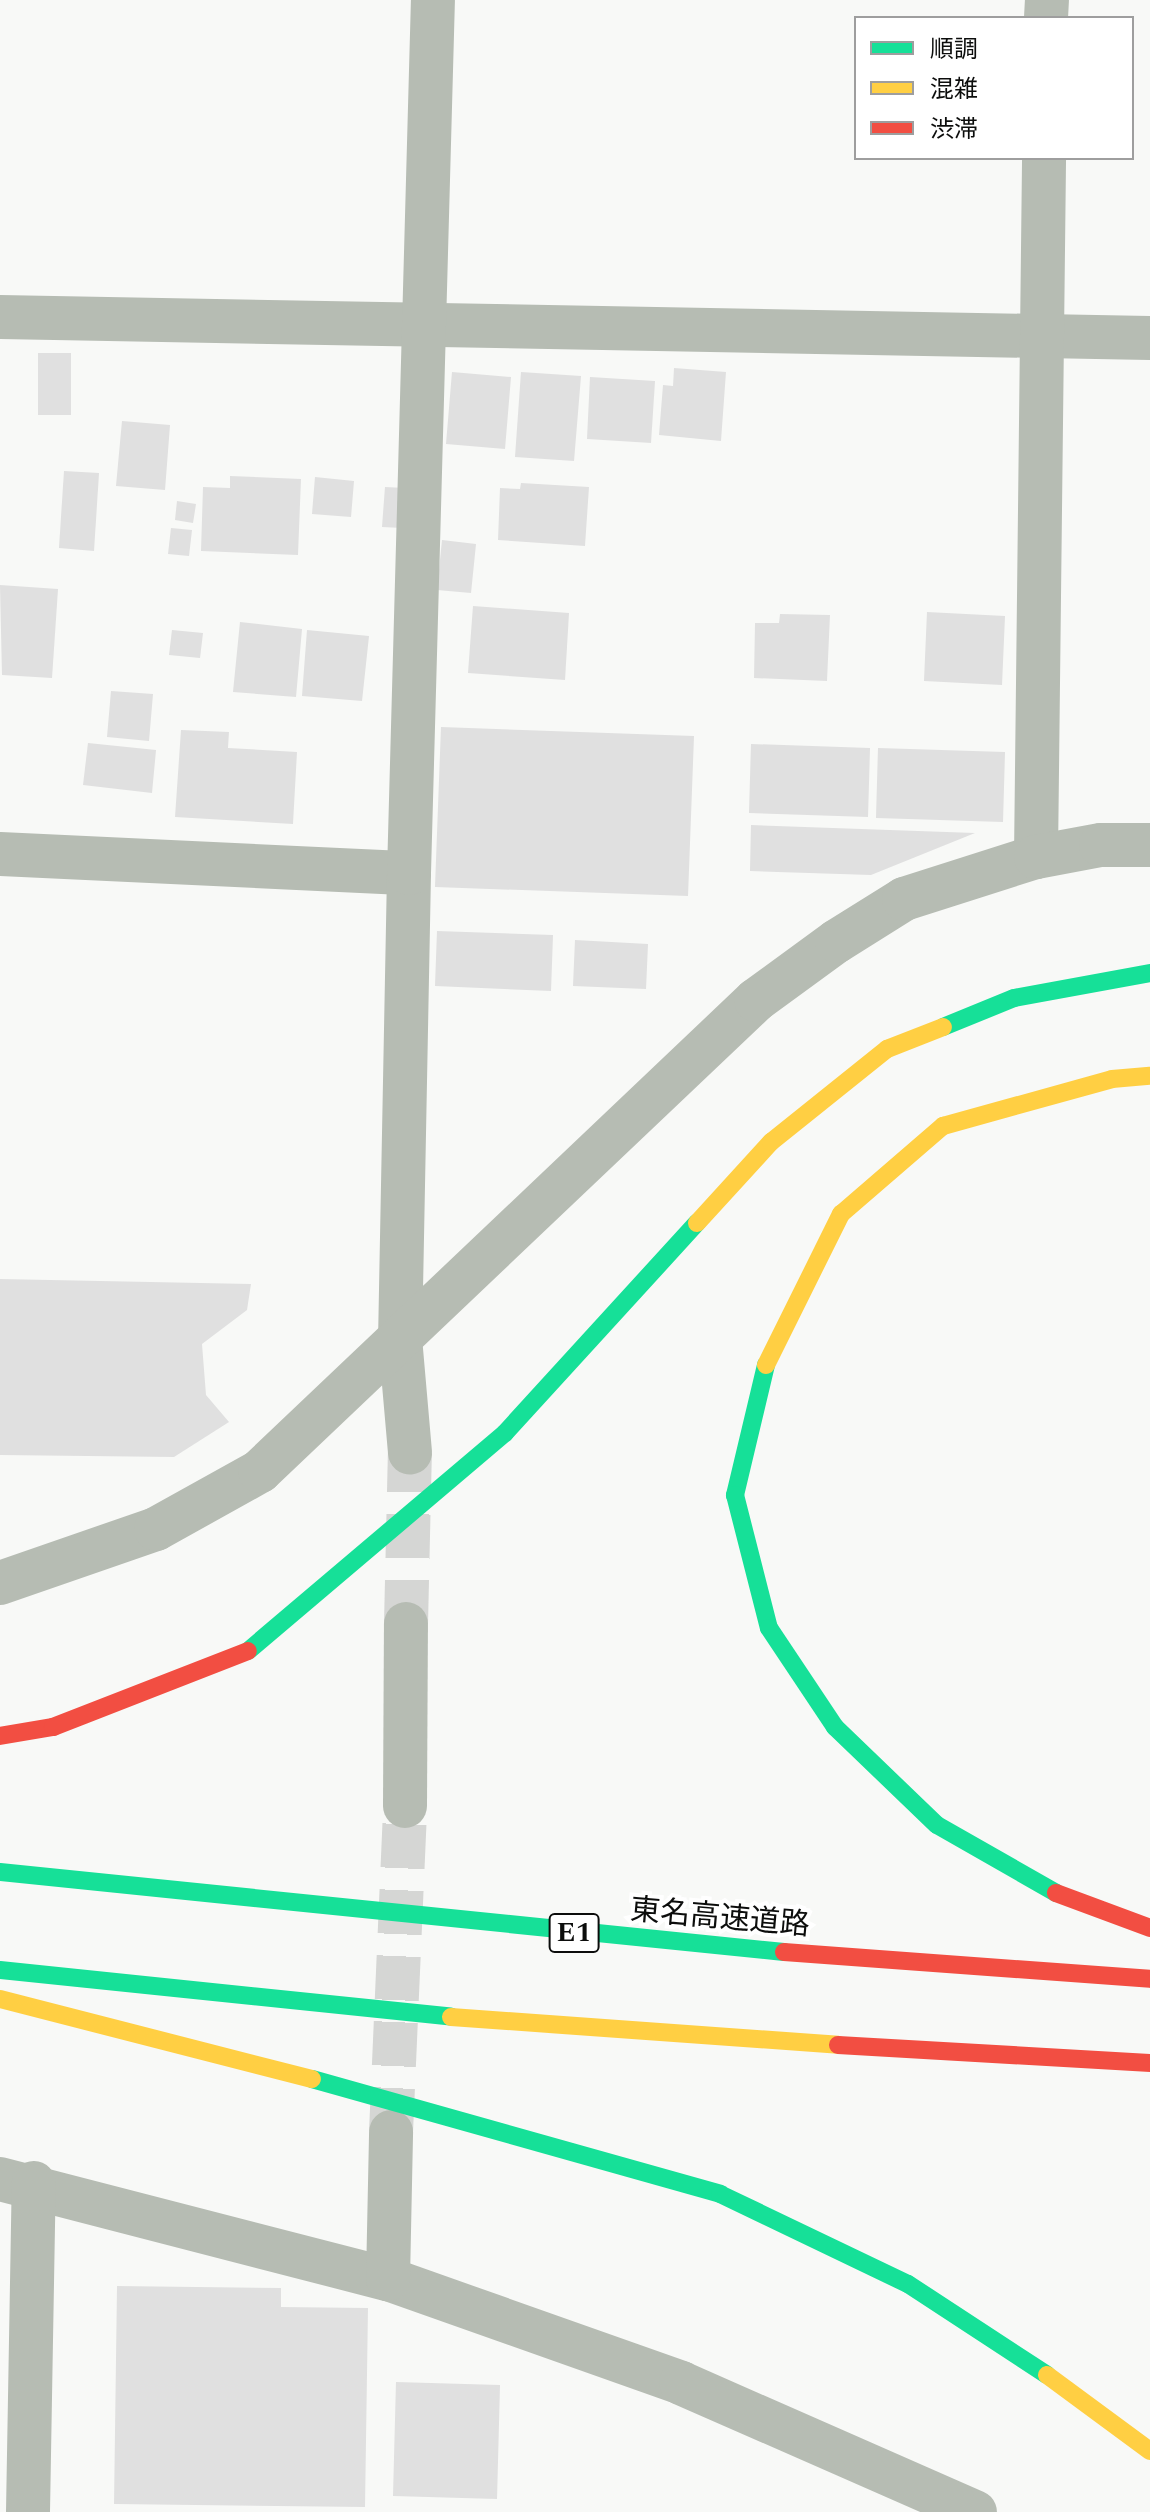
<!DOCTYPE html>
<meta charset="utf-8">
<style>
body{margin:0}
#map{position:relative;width:1150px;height:2512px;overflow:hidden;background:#f8f9f7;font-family:Spectral,"Noto Sans JP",serif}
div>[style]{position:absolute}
.building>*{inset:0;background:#e0e0e0}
.street-tunnel>*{height:44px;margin-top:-22px;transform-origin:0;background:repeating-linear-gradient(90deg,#d5d6d4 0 44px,transparent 0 66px)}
.street>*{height:44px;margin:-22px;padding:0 22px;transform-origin:22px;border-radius:22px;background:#b6bcb3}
.fast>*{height:18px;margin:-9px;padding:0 9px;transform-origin:9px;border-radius:9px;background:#16e098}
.slow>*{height:18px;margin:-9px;padding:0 9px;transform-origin:9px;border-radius:9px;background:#ffcf43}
.jam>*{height:18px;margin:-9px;padding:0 9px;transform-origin:9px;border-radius:9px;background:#f24e42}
span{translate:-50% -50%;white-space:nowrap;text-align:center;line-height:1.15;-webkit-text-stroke:8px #fff;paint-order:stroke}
.shield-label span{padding:2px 6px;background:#fff;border:2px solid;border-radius:6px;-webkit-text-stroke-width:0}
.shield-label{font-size:28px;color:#0c0d0c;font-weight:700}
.street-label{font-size:30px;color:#0c0d0c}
.legend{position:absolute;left:854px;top:16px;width:280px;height:144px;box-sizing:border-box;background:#fff;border:2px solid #9e9e9e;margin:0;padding:10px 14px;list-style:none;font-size:24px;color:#0c0d0c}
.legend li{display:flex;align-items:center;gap:16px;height:40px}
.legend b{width:40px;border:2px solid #9e9e9e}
</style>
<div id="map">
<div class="building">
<i style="clip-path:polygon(38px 353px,71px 353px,71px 415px,38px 415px)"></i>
<i style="clip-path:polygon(674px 368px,726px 372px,721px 441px,659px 435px,663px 385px,673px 386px)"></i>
<i style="clip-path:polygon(452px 372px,511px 377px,505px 449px,446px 444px)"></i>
<i style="clip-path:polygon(521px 372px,581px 376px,574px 461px,515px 457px)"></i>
<i style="clip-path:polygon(590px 377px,655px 381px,651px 443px,587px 439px)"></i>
<i style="clip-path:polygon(122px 421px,170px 425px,165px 490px,116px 486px)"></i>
<i style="clip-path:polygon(64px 471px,99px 473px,94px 551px,59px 548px)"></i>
<i style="clip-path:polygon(230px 476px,301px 479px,298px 555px,201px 551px,203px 487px,230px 488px)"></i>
<i style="clip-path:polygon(315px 477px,354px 481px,351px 517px,312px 514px)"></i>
<i style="clip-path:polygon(521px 483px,589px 487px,585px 546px,498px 540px,500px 488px,520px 489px)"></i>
<i style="clip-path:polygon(385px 487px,405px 488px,402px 528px,382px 527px)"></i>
<i style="clip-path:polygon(177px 501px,196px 504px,193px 523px,175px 520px)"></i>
<i style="clip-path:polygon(171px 528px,192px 530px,189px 556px,168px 554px)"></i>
<i style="clip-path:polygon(442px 540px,476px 544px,471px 593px,437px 590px)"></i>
<i style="clip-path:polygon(0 585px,58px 589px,52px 678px,2px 675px)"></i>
<i style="clip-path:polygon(473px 606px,569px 613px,565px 680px,468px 673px)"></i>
<i style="clip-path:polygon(927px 612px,1005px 616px,1002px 685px,924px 681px)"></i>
<i style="clip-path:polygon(780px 614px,830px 615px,827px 681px,754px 678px,755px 623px,779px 623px)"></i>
<i style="clip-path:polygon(240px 622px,302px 629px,296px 697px,233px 692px)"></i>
<i style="clip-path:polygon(172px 630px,203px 633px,200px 658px,169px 655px)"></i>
<i style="clip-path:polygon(307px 630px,369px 636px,362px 701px,302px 696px)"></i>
<i style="clip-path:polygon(111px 691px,153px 694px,149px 741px,107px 737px)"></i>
<i style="clip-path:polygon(441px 727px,694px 736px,688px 896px,435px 887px)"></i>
<i style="clip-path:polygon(181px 730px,229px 732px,228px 748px,297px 752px,293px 824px,175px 817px)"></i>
<i style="clip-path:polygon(88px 743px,156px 750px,152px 793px,83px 785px)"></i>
<i style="clip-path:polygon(751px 744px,870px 748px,868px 817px,749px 813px)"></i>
<i style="clip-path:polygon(878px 748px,1005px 752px,1003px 822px,876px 818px)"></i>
<i style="clip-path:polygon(751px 825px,975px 833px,871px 875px,750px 871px)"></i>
<i style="clip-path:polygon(437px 931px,553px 935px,551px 991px,435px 986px)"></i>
<i style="clip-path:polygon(575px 940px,648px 944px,646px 989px,573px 986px)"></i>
<i style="clip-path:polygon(0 1279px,251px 1284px,247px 1310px,202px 1344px,206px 1395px,229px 1422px,174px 1457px,0 1455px)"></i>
<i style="clip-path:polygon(117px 2286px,281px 2288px,281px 2307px,368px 2308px,365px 2507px,114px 2504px)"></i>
<i style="clip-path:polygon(396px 2382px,500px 2385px,497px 2499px,393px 2496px)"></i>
</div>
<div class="street-tunnel">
<i style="left:406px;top:1624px;width:171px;rotate:-88.7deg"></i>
<i style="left:391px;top:2132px;width:326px;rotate:-87.5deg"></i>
</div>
<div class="street">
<i style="left:1046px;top:18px;width:18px;rotate:-87deg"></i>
<i style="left:0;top:317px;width:1150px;rotate:1.05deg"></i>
<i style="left:0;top:854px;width:409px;rotate:2.7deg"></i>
<i style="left:409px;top:873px;width:465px;rotate:91.1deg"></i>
<i style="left:400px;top:1338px;width:115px;rotate:85deg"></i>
<i style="left:1036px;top:857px;width:699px;rotate:-89.34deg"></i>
<i style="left:409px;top:873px;width:873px;rotate:-88.43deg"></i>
<i style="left:0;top:1583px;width:165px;rotate:-19.1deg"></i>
<i style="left:156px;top:1529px;width:119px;rotate:-29.1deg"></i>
<i style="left:260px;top:1471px;width:684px;rotate:-43.52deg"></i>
<i style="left:756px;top:1000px;width:100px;rotate:-36.1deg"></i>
<i style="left:837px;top:941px;width:79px;rotate:-32.1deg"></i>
<i style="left:904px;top:899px;width:139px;rotate:-17.7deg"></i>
<i style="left:1036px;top:857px;width:66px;rotate:-10.5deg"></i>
<i style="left:1101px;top:845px;width:49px"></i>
<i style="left:405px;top:1806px;width:182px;rotate:-89.7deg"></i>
<i style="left:0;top:2179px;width:401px;rotate:14.5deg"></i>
<i style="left:388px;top:2279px;width:311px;rotate:19.5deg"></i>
<i style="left:681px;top:2383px;width:321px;rotate:23.7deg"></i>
<i style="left:388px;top:2279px;width:147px;rotate:-88.8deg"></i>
<i style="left:28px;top:2512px;width:329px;rotate:-89deg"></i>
</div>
<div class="fast">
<i style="left:943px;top:1027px;width:77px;rotate:-22.2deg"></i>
<i style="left:1014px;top:998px;width:138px;rotate:-10.4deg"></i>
<i style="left:766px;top:1365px;width:134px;rotate:103.4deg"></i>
<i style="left:735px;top:1495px;width:137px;rotate:75.7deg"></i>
<i style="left:769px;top:1628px;width:119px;rotate:56.3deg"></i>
<i style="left:835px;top:1727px;width:141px;rotate:43.9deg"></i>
<i style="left:937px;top:1825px;width:137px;rotate:29.7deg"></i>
<i style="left:248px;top:1651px;width:337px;rotate:-40.3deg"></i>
<i style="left:505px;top:1433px;width:285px;rotate:-47.6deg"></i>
<i style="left:0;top:1872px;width:788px;rotate:5.83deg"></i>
<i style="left:0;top:1970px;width:453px;rotate:5.9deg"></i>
<i style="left:312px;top:2079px;width:424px;rotate:15.7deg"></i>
<i style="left:720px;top:2194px;width:208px;rotate:25.6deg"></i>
<i style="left:908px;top:2284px;width:166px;rotate:33.2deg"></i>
</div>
<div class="slow">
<i style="left:697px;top:1223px;width:110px;rotate:-47.6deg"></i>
<i style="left:771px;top:1142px;width:149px;rotate:-38.7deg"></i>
<i style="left:887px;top:1049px;width:60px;rotate:-21.4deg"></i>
<i style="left:766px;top:1365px;width:169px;rotate:-63.6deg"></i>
<i style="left:841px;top:1214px;width:135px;rotate:-40.8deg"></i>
<i style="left:943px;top:1126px;width:175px;rotate:-15.5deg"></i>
<i style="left:1112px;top:1079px;width:38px;rotate:-5deg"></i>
<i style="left:0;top:1999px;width:322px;rotate:14.4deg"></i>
<i style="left:451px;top:2017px;width:388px;rotate:4.1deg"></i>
<i style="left:1047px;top:2375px;width:128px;rotate:36.4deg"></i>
</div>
<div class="jam">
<i style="left:0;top:1736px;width:54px;rotate:-9.6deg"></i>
<i style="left:53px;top:1727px;width:209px;rotate:-21.3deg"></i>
<i style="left:1056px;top:1893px;width:100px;rotate:20.4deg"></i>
<i style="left:784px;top:1952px;width:367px;rotate:4.2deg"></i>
<i style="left:838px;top:2045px;width:313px;rotate:3.3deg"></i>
</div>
<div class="shield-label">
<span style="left:574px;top:1933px">E1</span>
</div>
<div class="street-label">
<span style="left:720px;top:1918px;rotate:5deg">東名高速道路</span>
</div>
<ul class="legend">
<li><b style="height:10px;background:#16e098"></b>順調</li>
<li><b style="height:10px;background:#ffcf43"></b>混雑</li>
<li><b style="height:10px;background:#f24e42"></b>渋滞</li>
</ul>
</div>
